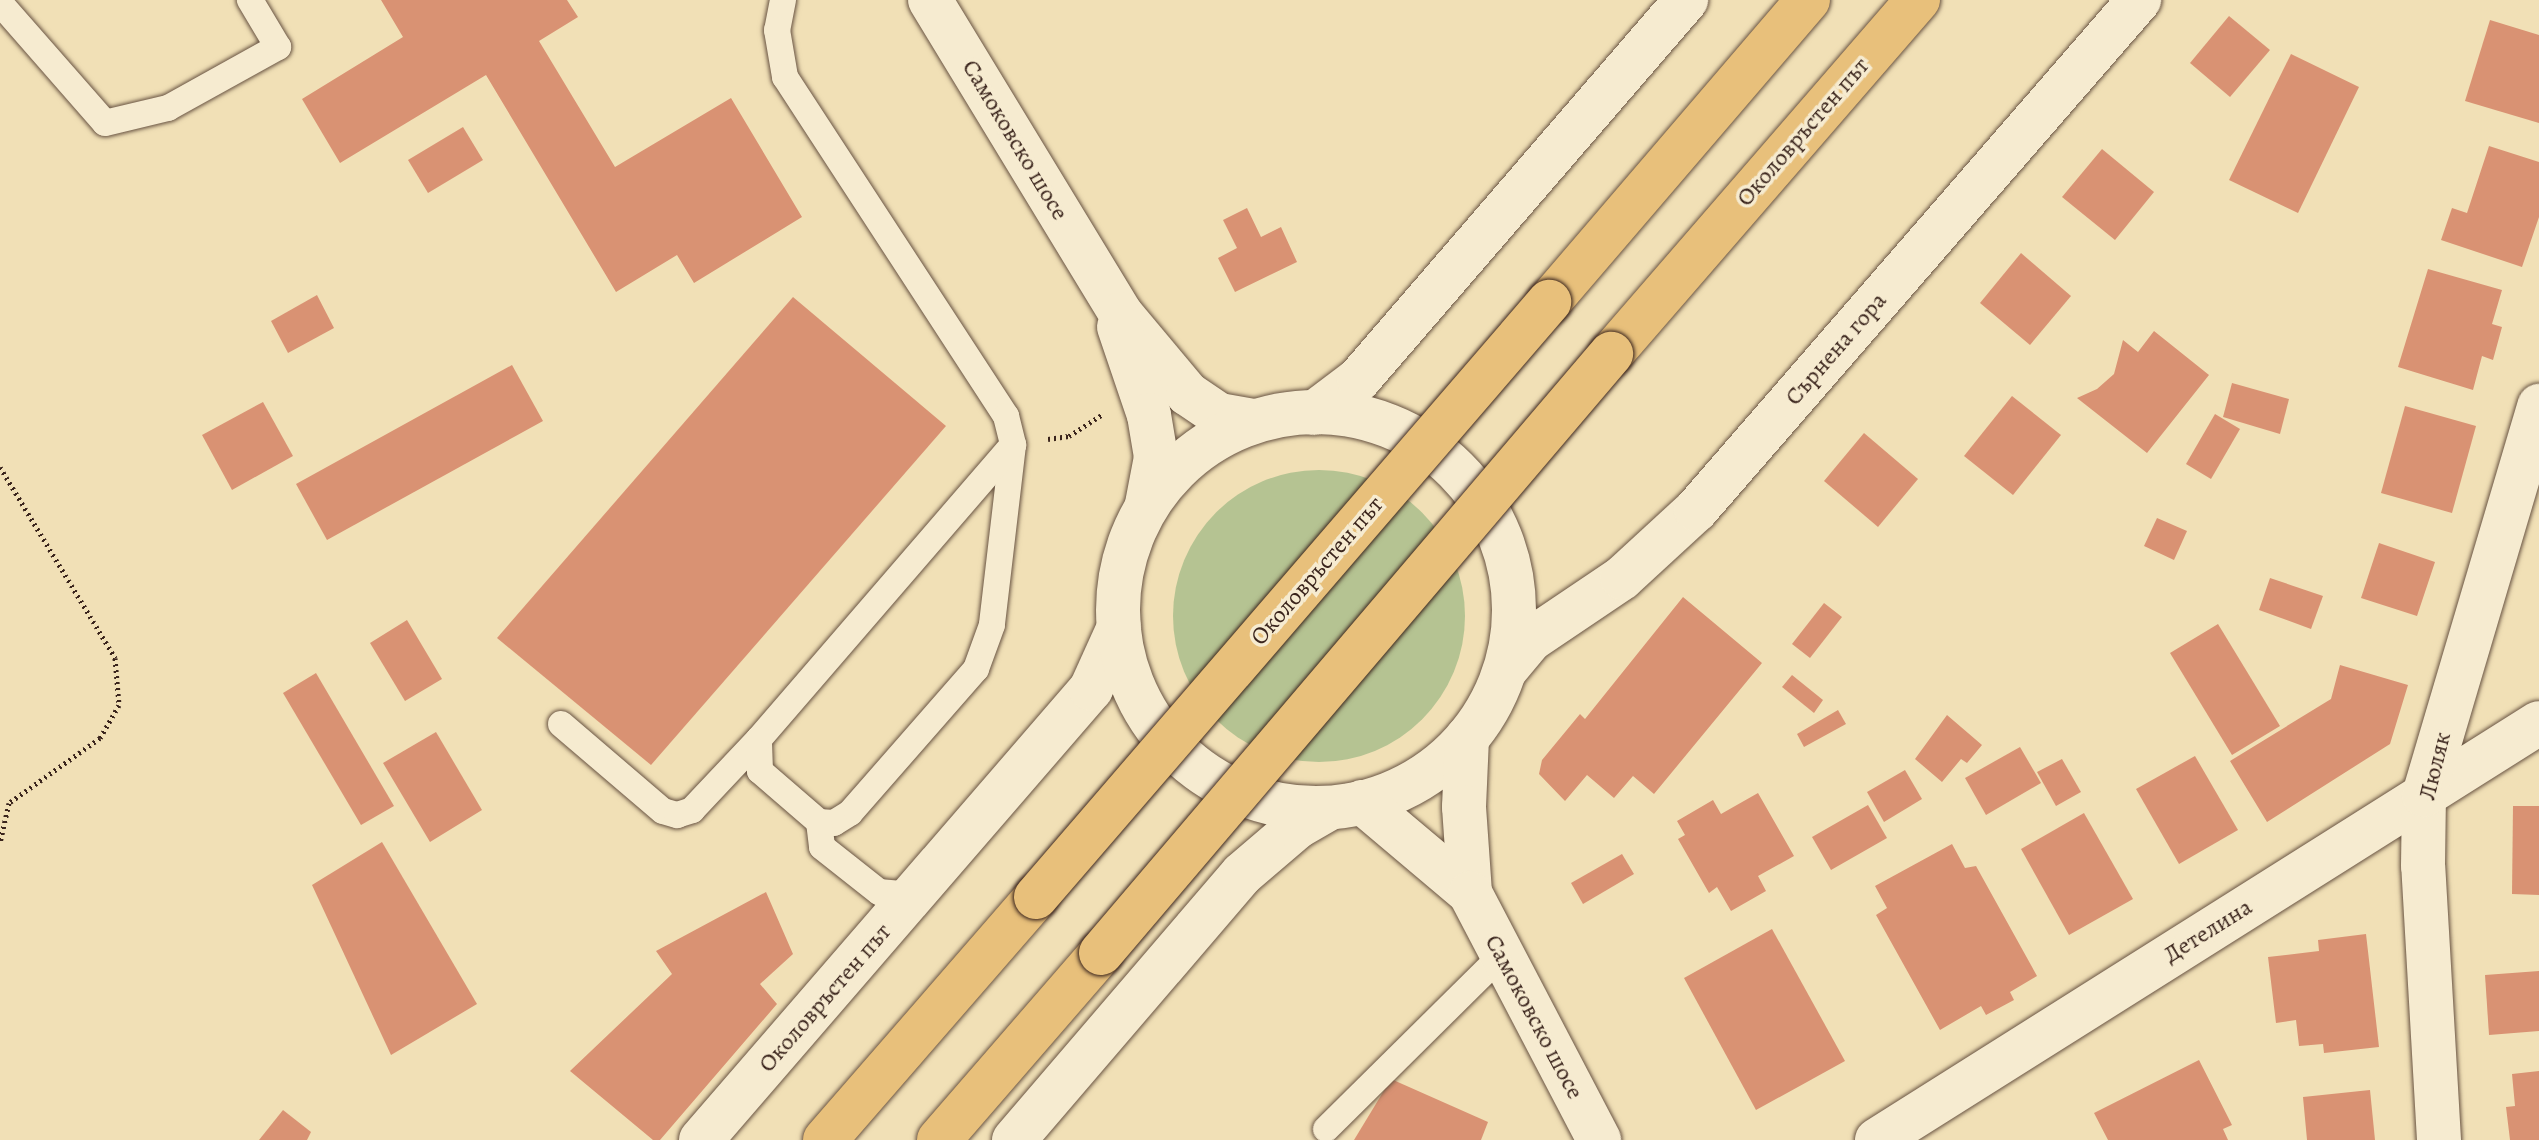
<!DOCTYPE html>
<meta charset="utf-8">
<style>
body{margin:0}
#map{position:relative;width:2539px;height:1140px;overflow:hidden;background:#f1e0b6;font-family:Alegreya,serif}
div>[style]{position:absolute}
.green>*{inset:0;background:#b5c392}
.round{border-radius:50%}
.building>*{inset:0;background:#d99273}
.path>*{height:5px;margin-top:-2.5px;transform-origin:0;background:repeating-linear-gradient(90deg,#3a241c 0 2px,transparent 0 6px)}
.roads{filter:drop-shadow(0 0 2px #685342) drop-shadow(0 0 2px #685342)}
.service>*{height:26px;margin:-13px;padding:0 13px;transform-origin:13px;border-radius:13px;background:#f6ebd0}
.minor>*{height:44px;margin:-22px;padding:0 22px;transform-origin:22px;border-radius:22px;background:#f6ebd0}
.secondary>*{height:44px;margin:-22px;padding:0 22px;transform-origin:22px;border-radius:22px;background:#f6ebd0}
.secondary>.ring{margin:-22px;padding:0;box-sizing:content-box;background:none;border:44px solid #f6ebd0;border-radius:50%}
.trunk>*{height:44px;margin:-22px;padding:0 22px;transform-origin:22px;border-radius:22px;background:#e8c07b}
.bridges{filter:drop-shadow(0 0 2px #3a241c) drop-shadow(0 0 2px #3a241c)}
.trunk-bridge>*{height:44px;margin:-22px;padding:0 22px;transform-origin:22px;border-radius:22px;background:#e8c07b}
span{translate:-50% -50%;white-space:nowrap;text-align:center;line-height:1.15;-webkit-text-stroke:7px #f6ebd0;paint-order:stroke}
.street-label{font-size:24px;color:#3a241c}
</style>
<div id="map">
<div class="green">
<i class="round" style="left:1173px;top:470px;width:292px;height:292px"></i>
</div>
<div class="building">
<i style="clip-path:polygon(381px 0,567px 0,578px 17px,539px 41px,615px 167px,731px 98px,802px 217px,694px 283px,677px 255px,616px 292px,486px 75px,340px 163px,302px 99px,403px 37px)"></i>
<i style="clip-path:polygon(2229px 16px,2270px 50px,2230px 97px,2190px 63px)"></i>
<i style="clip-path:polygon(2490px 20px,2539px 35px,2539px 123px,2465px 101px)"></i>
<i style="clip-path:polygon(2291px 54px,2359px 87px,2298px 213px,2229px 180px)"></i>
<i style="clip-path:polygon(463px 127px,483px 160px,428px 193px,408px 160px)"></i>
<i style="clip-path:polygon(2489px 146px,2539px 162px,2539px 217px,2522px 267px,2441px 240px,2452px 208px,2467px 213px)"></i>
<i style="clip-path:polygon(2102px 149px,2154px 192px,2115px 240px,2062px 197px)"></i>
<i style="clip-path:polygon(1247px 208px,1261px 237px,1281px 227px,1297px 262px,1235px 292px,1218px 258px,1237px 248px,1223px 220px)"></i>
<i style="clip-path:polygon(2021px 253px,2071px 296px,2030px 345px,1980px 303px)"></i>
<i style="clip-path:polygon(2428px 269px,2502px 290px,2492px 324px,2502px 327px,2493px 360px,2482px 356px,2473px 390px,2398px 367px)"></i>
<i style="clip-path:polygon(317px 295px,334px 328px,288px 353px,271px 321px)"></i>
<i style="clip-path:polygon(793px 297px,946px 426px,651px 765px,497px 638px)"></i>
<i style="clip-path:polygon(2154px 331px,2209px 375px,2147px 453px,2077px 398px,2097px 389px,2114px 374px,2123px 340px,2138px 352px)"></i>
<i style="clip-path:polygon(512px 365px,543px 421px,327px 540px,296px 484px)"></i>
<i style="clip-path:polygon(2232px 383px,2289px 399px,2280px 434px,2223px 417px)"></i>
<i style="clip-path:polygon(2012px 396px,2061px 435px,2013px 495px,1964px 456px)"></i>
<i style="clip-path:polygon(263px 402px,293px 456px,232px 490px,202px 435px)"></i>
<i style="clip-path:polygon(2405px 406px,2476px 426px,2452px 513px,2381px 493px)"></i>
<i style="clip-path:polygon(2215px 414px,2240px 429px,2211px 479px,2186px 464px)"></i>
<i style="clip-path:polygon(1864px 433px,1918px 479px,1878px 527px,1824px 481px)"></i>
<i style="clip-path:polygon(2157px 518px,2187px 531px,2174px 560px,2144px 546px)"></i>
<i style="clip-path:polygon(2379px 543px,2435px 562px,2417px 616px,2361px 598px)"></i>
<i style="clip-path:polygon(2270px 578px,2323px 596px,2311px 629px,2259px 610px)"></i>
<i style="clip-path:polygon(1683px 597px,1762px 663px,1654px 794px,1633px 776px,1614px 798px,1587px 775px,1565px 801px,1539px 774px,1542px 760px,1580px 714px,1585px 719px)"></i>
<i style="clip-path:polygon(1824px 603px,1842px 617px,1810px 658px,1792px 644px)"></i>
<i style="clip-path:polygon(407px 620px,442px 679px,405px 701px,370px 643px)"></i>
<i style="clip-path:polygon(2218px 624px,2280px 726px,2232px 755px,2170px 653px)"></i>
<i style="clip-path:polygon(2340px 665px,2408px 685px,2390px 744px,2267px 822px,2230px 761px,2331px 699px)"></i>
<i style="clip-path:polygon(316px 673px,394px 806px,361px 825px,283px 693px)"></i>
<i style="clip-path:polygon(1792px 675px,1823px 700px,1814px 713px,1782px 687px)"></i>
<i style="clip-path:polygon(1838px 710px,1846px 724px,1804px 747px,1797px 734px)"></i>
<i style="clip-path:polygon(1947px 715px,1982px 745px,1967px 763px,1961px 759px,1942px 782px,1915px 759px)"></i>
<i style="clip-path:polygon(436px 732px,482px 810px,430px 842px,383px 763px)"></i>
<i style="clip-path:polygon(2020px 747px,2041px 783px,1986px 815px,1965px 778px)"></i>
<i style="clip-path:polygon(2195px 756px,2238px 830px,2179px 864px,2136px 789px)"></i>
<i style="clip-path:polygon(2062px 759px,2081px 792px,2056px 806px,2037px 772px)"></i>
<i style="clip-path:polygon(1905px 770px,1922px 799px,1884px 822px,1867px 792px)"></i>
<i style="clip-path:polygon(1758px 793px,1794px 856px,1758px 876px,1766px 891px,1731px 911px,1717px 887px,1709px 893px,1678px 839px,1685px 835px,1677px 821px,1713px 800px,1721px 814px)"></i>
<i style="clip-path:polygon(1868px 805px,1887px 838px,1831px 870px,1812px 837px)"></i>
<i style="clip-path:polygon(2513px 806px,2539px 806px,2539px 895px,2512px 894px)"></i>
<i style="clip-path:polygon(2084px 813px,2133px 899px,2069px 935px,2021px 849px)"></i>
<i style="clip-path:polygon(382px 842px,477px 1004px,391px 1055px,312px 885px)"></i>
<i style="clip-path:polygon(1952px 844px,1965px 868px,1976px 866px,2037px 976px,2010px 992px,2014px 1000px,1986px 1015px,1981px 1006px,1940px 1030px,1876px 915px,1887px 908px,1875px 886px)"></i>
<i style="clip-path:polygon(1622px 854px,1634px 874px,1583px 904px,1571px 883px)"></i>
<i style="clip-path:polygon(766px 892px,793px 954px,760px 984px,777px 1004px,660px 1140px,653px 1140px,570px 1071px,672px 974px,656px 951px)"></i>
<i style="clip-path:polygon(1772px 929px,1845px 1061px,1756px 1110px,1684px 978px)"></i>
<i style="clip-path:polygon(2366px 934px,2379px 1047px,2324px 1053px,2323px 1044px,2299px 1046px,2296px 1020px,2276px 1023px,2268px 957px,2319px 951px,2318px 940px)"></i>
<i style="clip-path:polygon(2539px 971px,2539px 1031px,2489px 1035px,2485px 975px)"></i>
<i style="clip-path:polygon(2199px 1060px,2232px 1125px,2223px 1129px,2228px 1140px,2108px 1140px,2094px 1113px)"></i>
<i style="clip-path:polygon(2539px 1071px,2539px 1140px,2510px 1140px,2506px 1107px,2515px 1106px,2512px 1074px)"></i>
<i style="clip-path:polygon(1391px 1079px,1488px 1122px,1481px 1140px,1354px 1140px)"></i>
<i style="clip-path:polygon(2370px 1090px,2375px 1140px,2307px 1140px,2303px 1097px)"></i>
<i style="clip-path:polygon(283px 1110px,311px 1132px,307px 1140px,259px 1140px)"></i>
</div>
<div class="path">
<i style="left:1048px;top:439px;width:21px;rotate:-8deg"></i>
<i style="left:1069px;top:436px;width:40px;rotate:-32.9deg"></i>
<i style="left:0;top:467px;width:223px;rotate:58.9deg"></i>
<i style="left:115px;top:658px;width:47px;rotate:85.1deg"></i>
<i style="left:119px;top:705px;width:38px;rotate:120deg"></i>
<i style="left:100px;top:738px;width:112px;rotate:144.5deg"></i>
<i style="left:9px;top:803px;width:41px;rotate:102.7deg"></i>
</div>
<div class="roads">
<div class="service">
<i style="left:783px;top:0;width:31px;rotate:101deg"></i>
<i style="left:777px;top:30px;width:48px;rotate:80.3deg"></i>
<i style="left:785px;top:77px;width:405px;rotate:56.9deg"></i>
<i style="left:1006px;top:416px;width:30px;rotate:76deg"></i>
<i style="left:1013px;top:445px;width:181px;rotate:96.7deg"></i>
<i style="left:992px;top:625px;width:47px;rotate:110deg"></i>
<i style="left:976px;top:669px;width:191px;rotate:131.2deg"></i>
<i style="left:850px;top:813px;width:19px;rotate:148deg"></i>
<i style="left:834px;top:823px;width:15px;rotate:-176deg"></i>
<i style="left:819px;top:822px;width:78px;rotate:-139.2deg"></i>
<i style="left:760px;top:771px;width:32px;rotate:-92deg"></i>
<i style="left:759px;top:739px;width:389px;rotate:-49.2deg"></i>
<i style="left:0;top:3px;width:159px;rotate:48.8deg"></i>
<i style="left:105px;top:123px;width:65px;rotate:-13.4deg"></i>
<i style="left:168px;top:108px;width:126px;rotate:-29deg"></i>
<i style="left:278px;top:47px;width:55px;rotate:-120.8deg"></i>
<i style="left:561px;top:724px;width:134px;rotate:40.5deg"></i>
<i style="left:663px;top:811px;width:15px;rotate:16deg"></i>
<i style="left:677px;top:815px;width:16px;rotate:-18deg"></i>
<i style="left:692px;top:810px;width:98px;rotate:-46.7deg"></i>
<i style="left:819px;top:822px;width:25px;rotate:83deg"></i>
<i style="left:822px;top:847px;width:73px;rotate:38.3deg"></i>
<i style="left:879px;top:892px;width:36px;rotate:5deg"></i>
<i style="left:1326px;top:1129px;width:247px;rotate:-44.7deg"></i>
</div>
<div class="minor">
<i style="left:1314px;top:413px;width:56px;rotate:-37.1deg"></i>
<i style="left:1359px;top:379px;width:501px;rotate:-49.21deg"></i>
<i style="left:1506px;top:669px;width:38px;rotate:-50deg"></i>
<i style="left:1530px;top:640px;width:111px;rotate:-34deg"></i>
<i style="left:1622px;top:578px;width:100px;rotate:-42.6deg"></i>
<i style="left:1696px;top:510px;width:676px;rotate:-49.02deg"></i>
<i style="left:701px;top:1140px;width:596px;rotate:-49.15deg"></i>
<i style="left:1091px;top:689px;width:68px;rotate:-65.7deg"></i>
<i style="left:1014px;top:1140px;width:350px;rotate:-49.4deg"></i>
<i style="left:1242px;top:874px;width:72px;rotate:-40.5deg"></i>
<i style="left:1297px;top:827px;width:36px;rotate:-30deg"></i>
<i style="left:1877px;top:1140px;width:782px;rotate:-32.21deg"></i>
<i style="left:2439px;top:1140px;width:274px;rotate:-93.3deg"></i>
<i style="left:2423px;top:866px;width:71px;rotate:-89.2deg"></i>
<i style="left:2424px;top:795px;width:406px;rotate:-73.5deg"></i>
</div>
<div class="secondary">
<i style="left:930px;top:0;width:368px;rotate:58.7deg"></i>
<i style="left:1121px;top:314px;width:104px;rotate:50.1deg"></i>
<i style="left:1188px;top:394px;width:37px;rotate:34deg"></i>
<i style="left:1219px;top:415px;width:36px;rotate:10deg"></i>
<i style="left:1119px;top:327px;width:93px;rotate:71.2deg"></i>
<i style="left:1149px;top:415px;width:43px;rotate:80.5deg"></i>
<i style="left:1156px;top:457px;width:48px;rotate:100.8deg"></i>
<i class="ring" style="left:1118px;top:412px;width:352px;height:352px"></i>
<i style="left:1467px;top:738px;width:69px;rotate:92.5deg"></i>
<i style="left:1464px;top:807px;width:86px;rotate:86deg"></i>
<i style="left:1362px;top:802px;width:141px;rotate:40.1deg"></i>
<i style="left:1470px;top:893px;width:279px;rotate:62.4deg"></i>
</div>
<div class="trunk">
<i style="left:1549px;top:302px;width:398px;rotate:-49.4deg"></i>
<i style="left:1611px;top:354px;width:469px;rotate:-49.1deg"></i>
<i style="left:825px;top:1140px;width:322px;rotate:-49deg"></i>
<i style="left:939px;top:1140px;width:247px;rotate:-49.1deg"></i>
</div>
</div>
<div class="bridges">
<div class="trunk-bridge">
<i style="left:1036px;top:897px;width:786px;rotate:-49.23deg"></i>
<i style="left:1101px;top:953px;width:787px;rotate:-49.59deg"></i>
</div>
</div>
<div class="street-label">
<span style="left:1803px;top:132px;rotate:-49deg">Околовръстен път</span>
<span style="left:1015px;top:140px;rotate:59deg">Самоковско шосе</span>
<span style="left:1836px;top:349px;rotate:-49deg">Сърнена гора</span>
<span style="left:1317px;top:571px;rotate:-49deg">Околовръстен път</span>
<span style="left:2435px;top:766px;rotate:-76deg">Люляк</span>
<span style="left:2208px;top:931px;rotate:-32deg">Детелина</span>
<span style="left:825px;top:998px;rotate:-49deg">Околовръстен път</span>
<span style="left:1534px;top:1017px;rotate:62deg">Самоковско шосе</span>
</div>
</div>
